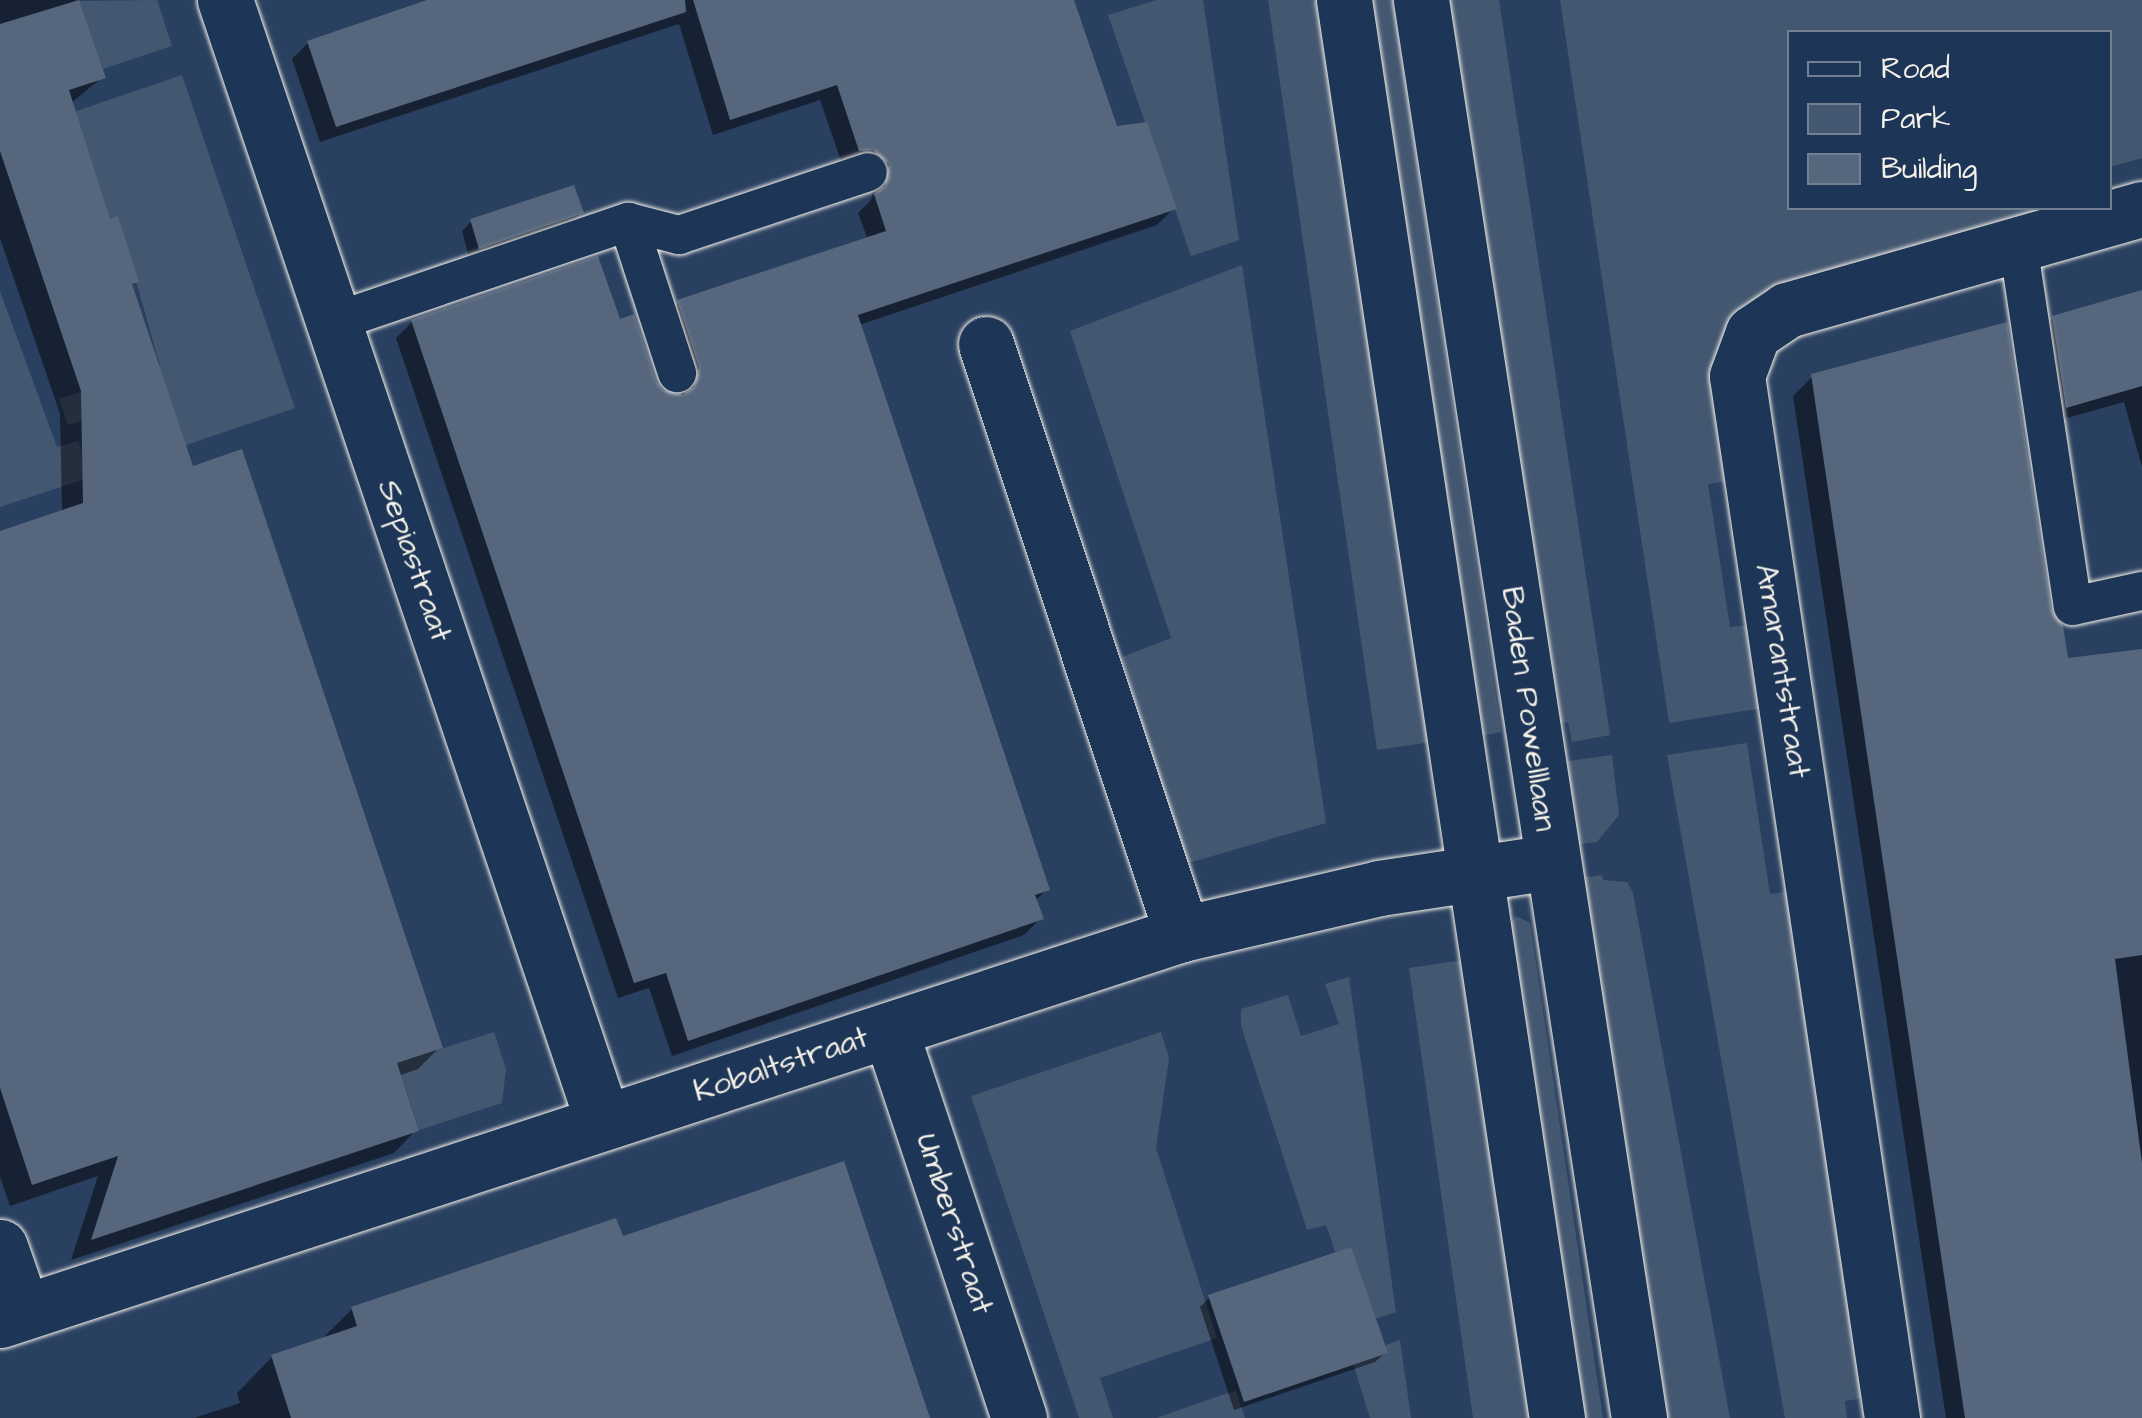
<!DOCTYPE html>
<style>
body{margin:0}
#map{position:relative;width:2142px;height:1418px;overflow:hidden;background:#2a4060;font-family:"Architects Daughter",sans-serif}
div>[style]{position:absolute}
.green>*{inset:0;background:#445771}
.shadow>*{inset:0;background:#0007}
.building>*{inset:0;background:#56677d}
.roads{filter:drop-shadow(0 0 2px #f4f1e8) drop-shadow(0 0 2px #f4f1e8)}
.lane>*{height:38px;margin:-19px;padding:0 19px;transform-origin:19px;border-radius:19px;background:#1d3557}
.street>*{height:55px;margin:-27.5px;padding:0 27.5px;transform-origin:27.5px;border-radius:27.5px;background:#1d3557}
.secondary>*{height:55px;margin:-27.5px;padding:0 27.5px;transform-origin:27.5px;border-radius:27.5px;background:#1d3557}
span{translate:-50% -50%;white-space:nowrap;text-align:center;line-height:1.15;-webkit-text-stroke:8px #1d3557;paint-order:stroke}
.street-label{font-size:32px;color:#f4f1e8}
.legend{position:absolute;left:1787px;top:30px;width:325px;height:180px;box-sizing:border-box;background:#1d3557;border:2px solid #738091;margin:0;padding:12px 18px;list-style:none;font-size:30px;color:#f4f1e8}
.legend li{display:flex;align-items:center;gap:20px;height:50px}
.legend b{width:50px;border:2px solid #738091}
</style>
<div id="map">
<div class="green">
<i style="clip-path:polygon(157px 0,172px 46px,103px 69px,79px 1px)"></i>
<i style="clip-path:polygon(1156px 0,1203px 0,1239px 240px,1191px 256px,1108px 15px)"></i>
<i style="clip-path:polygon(1268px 0,1320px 0,1431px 742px,1377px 750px)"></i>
<i style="clip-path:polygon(1371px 0,1393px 0,1501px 732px,1480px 736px)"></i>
<i style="clip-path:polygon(1446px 0,1499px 0,1610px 735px,1572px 742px,1568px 722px,1554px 725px)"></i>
<i style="clip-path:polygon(1560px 0,2142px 0,2142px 158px,2110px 167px,2110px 32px,1790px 32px,1790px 208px,2067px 208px,1769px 292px,1745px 304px,1726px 327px,1736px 480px,1708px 484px,1730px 627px,1757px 624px,1769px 707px,1669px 723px)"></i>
<i style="clip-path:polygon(182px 75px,295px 408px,107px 472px,90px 419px,68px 425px,59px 399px,160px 366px,118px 217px,110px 219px,56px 118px)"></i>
<i style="clip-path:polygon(1242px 265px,1326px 823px,1185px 864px,1122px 657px,1171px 638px,1070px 331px)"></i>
<i style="clip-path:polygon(0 291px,57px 447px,78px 441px,91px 477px,0 507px)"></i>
<i style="clip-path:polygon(1747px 743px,1770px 894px,1796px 890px,1872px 1397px,1845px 1401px,1847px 1418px,1785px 1418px,1667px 755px)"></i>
<i style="clip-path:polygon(1612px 755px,1619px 815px,1597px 842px,1572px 845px,1561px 762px)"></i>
<i style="clip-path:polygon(1602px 875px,1603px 880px,1627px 882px,1633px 893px,1730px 1418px,1658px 1418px,1578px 878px)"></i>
<i style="clip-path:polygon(1516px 916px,1530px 923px,1603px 1418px,1584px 1418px,1509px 926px)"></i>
<i style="clip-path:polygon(1463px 960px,1533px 1418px,1473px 1418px,1409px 968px)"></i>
<i style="clip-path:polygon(1349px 977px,1396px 1312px,1360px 1324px,1326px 1225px,1307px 1230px,1241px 1026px,1241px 1009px,1288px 995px,1301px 1036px,1339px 1024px,1325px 984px)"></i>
<i style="clip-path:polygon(494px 1032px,506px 1069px,502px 1103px,419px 1130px,397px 1063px)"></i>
<i style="clip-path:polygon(1161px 1032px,1169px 1058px,1156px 1148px,1217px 1338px,1100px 1378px,1113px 1418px,1079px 1418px,971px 1096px)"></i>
<i style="clip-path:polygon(1400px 1340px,1411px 1418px,1370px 1418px,1351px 1357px)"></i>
<i style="clip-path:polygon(1236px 1391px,1245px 1418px,1156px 1418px,1222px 1395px)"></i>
</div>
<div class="shadow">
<i style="clip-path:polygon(0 0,77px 0,103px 77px,71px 103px,108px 222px,136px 281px,131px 286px,192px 469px,440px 1047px,418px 1069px,398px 1076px,416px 1130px,394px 1153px,71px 1260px,98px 1176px,10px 1206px,0 1177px,0 534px,62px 513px,60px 414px,0 238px)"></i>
<i style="clip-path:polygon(436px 0,1072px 0,1115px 129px,1174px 208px,1157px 225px,859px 325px,1047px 889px,1035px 901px,1041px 918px,1024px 935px,672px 1056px,649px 988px,618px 998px,396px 338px,412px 322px,618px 322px,661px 393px,681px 397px,683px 385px,662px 319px,678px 303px,868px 240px,858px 213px,871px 200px,874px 183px,843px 167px,820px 100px,713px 135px,679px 24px,320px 142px,292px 59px,308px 43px)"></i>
<i style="clip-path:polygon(581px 213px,571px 222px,469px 257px,462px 231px,471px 222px)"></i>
<i style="clip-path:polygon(2142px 293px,2142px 467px,2124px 402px,2049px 423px,2036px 335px,2053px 318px)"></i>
<i style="clip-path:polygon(1812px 377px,2048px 610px,2066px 661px,2142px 650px,2142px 1418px,1946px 1418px,1793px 396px)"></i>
<i style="clip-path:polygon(1210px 1297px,1385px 1353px,1375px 1362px,1234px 1410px,1200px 1307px)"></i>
<i style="clip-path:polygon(352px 1309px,927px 1418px,194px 1418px,240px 1403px,237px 1393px,272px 1357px,320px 1341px)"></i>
</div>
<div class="building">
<i style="clip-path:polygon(79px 0,106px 78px,69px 90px,110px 219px,118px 216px,139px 282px,132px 284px,193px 466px,242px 449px,443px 1048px,397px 1063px,419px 1131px,91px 1240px,118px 1156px,32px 1185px,0 1088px,0 531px,83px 503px,81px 391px,0 151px,0 24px)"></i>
<i style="clip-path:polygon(427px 0,685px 0,686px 12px,336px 127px,307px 41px)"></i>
<i style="clip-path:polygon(693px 0,1074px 0,1117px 126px,1147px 122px,1177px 209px,858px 315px,1050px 890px,1035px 895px,1044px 919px,688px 1041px,666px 973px,634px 983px,411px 320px,598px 256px,620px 319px,634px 314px,656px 381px,663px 390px,683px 395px,694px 387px,699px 367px,677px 300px,886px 231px,874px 194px,885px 186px,889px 164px,873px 150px,859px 151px,837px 85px,730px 120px)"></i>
<i style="clip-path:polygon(574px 185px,584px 213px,479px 249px,470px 219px)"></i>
<i style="clip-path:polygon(2142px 290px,2142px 386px,2066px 408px,2052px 316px)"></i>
<i style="clip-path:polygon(2007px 322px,2051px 609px,2063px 626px,2068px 658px,2142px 649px,2142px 955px,2115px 959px,2142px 1163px,2142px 1418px,1965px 1418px,1811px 374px)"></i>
<i style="clip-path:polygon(844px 1161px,930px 1418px,291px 1418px,271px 1355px,357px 1326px,351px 1307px,616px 1218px,623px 1236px)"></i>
<i style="clip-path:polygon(1351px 1247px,1388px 1353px,1244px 1402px,1208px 1295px)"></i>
</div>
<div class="roads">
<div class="lane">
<i style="left:628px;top:222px;width:159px;rotate:72deg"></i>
<i style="left:2018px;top:244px;width:366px;rotate:81.4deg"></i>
<i style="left:2073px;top:606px;width:71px;rotate:-12.3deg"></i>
<i style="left:334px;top:322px;width:311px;rotate:-18.8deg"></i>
<i style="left:628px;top:222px;width:53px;rotate:14.3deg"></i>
<i style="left:679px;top:235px;width:199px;rotate:-18.4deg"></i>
</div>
<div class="street">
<i style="left:225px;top:0;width:1184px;rotate:71.38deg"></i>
<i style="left:986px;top:344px;width:622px;rotate:71.62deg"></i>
<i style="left:890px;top:1030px;width:409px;rotate:71.6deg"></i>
<i style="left:0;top:1247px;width:67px;rotate:70.8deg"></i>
<i style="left:0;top:1320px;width:1243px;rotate:-18.09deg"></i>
<i style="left:1182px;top:934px;width:202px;rotate:-13.1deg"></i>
<i style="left:1379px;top:888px;width:174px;rotate:-8.6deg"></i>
<i style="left:1892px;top:1418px;width:1053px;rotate:-98.46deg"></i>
<i style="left:1737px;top:376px;width:46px;rotate:-69.6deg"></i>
<i style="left:1753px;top:333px;width:41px;rotate:-34.1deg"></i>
<i style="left:1787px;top:310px;width:369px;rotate:-15.9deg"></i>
</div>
<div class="secondary">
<i style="left:1344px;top:0;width:1434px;rotate:81.46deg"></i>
<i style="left:1421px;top:0;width:1435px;rotate:81.26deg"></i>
</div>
</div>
<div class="street-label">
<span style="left:414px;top:561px;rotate:71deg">Sepiastraat</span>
<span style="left:1782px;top:671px;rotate:81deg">Amarantstraat</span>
<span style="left:1528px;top:709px;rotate:82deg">Baden Powelllaan</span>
<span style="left:781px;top:1065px;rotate:-18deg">Kobaltstraat</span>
<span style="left:954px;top:1224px;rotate:72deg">Umberstraat</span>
</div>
<ul class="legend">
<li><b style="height:12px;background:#1d3557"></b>Road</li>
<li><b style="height:28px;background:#445771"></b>Park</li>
<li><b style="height:28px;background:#56677d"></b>Building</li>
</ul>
</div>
